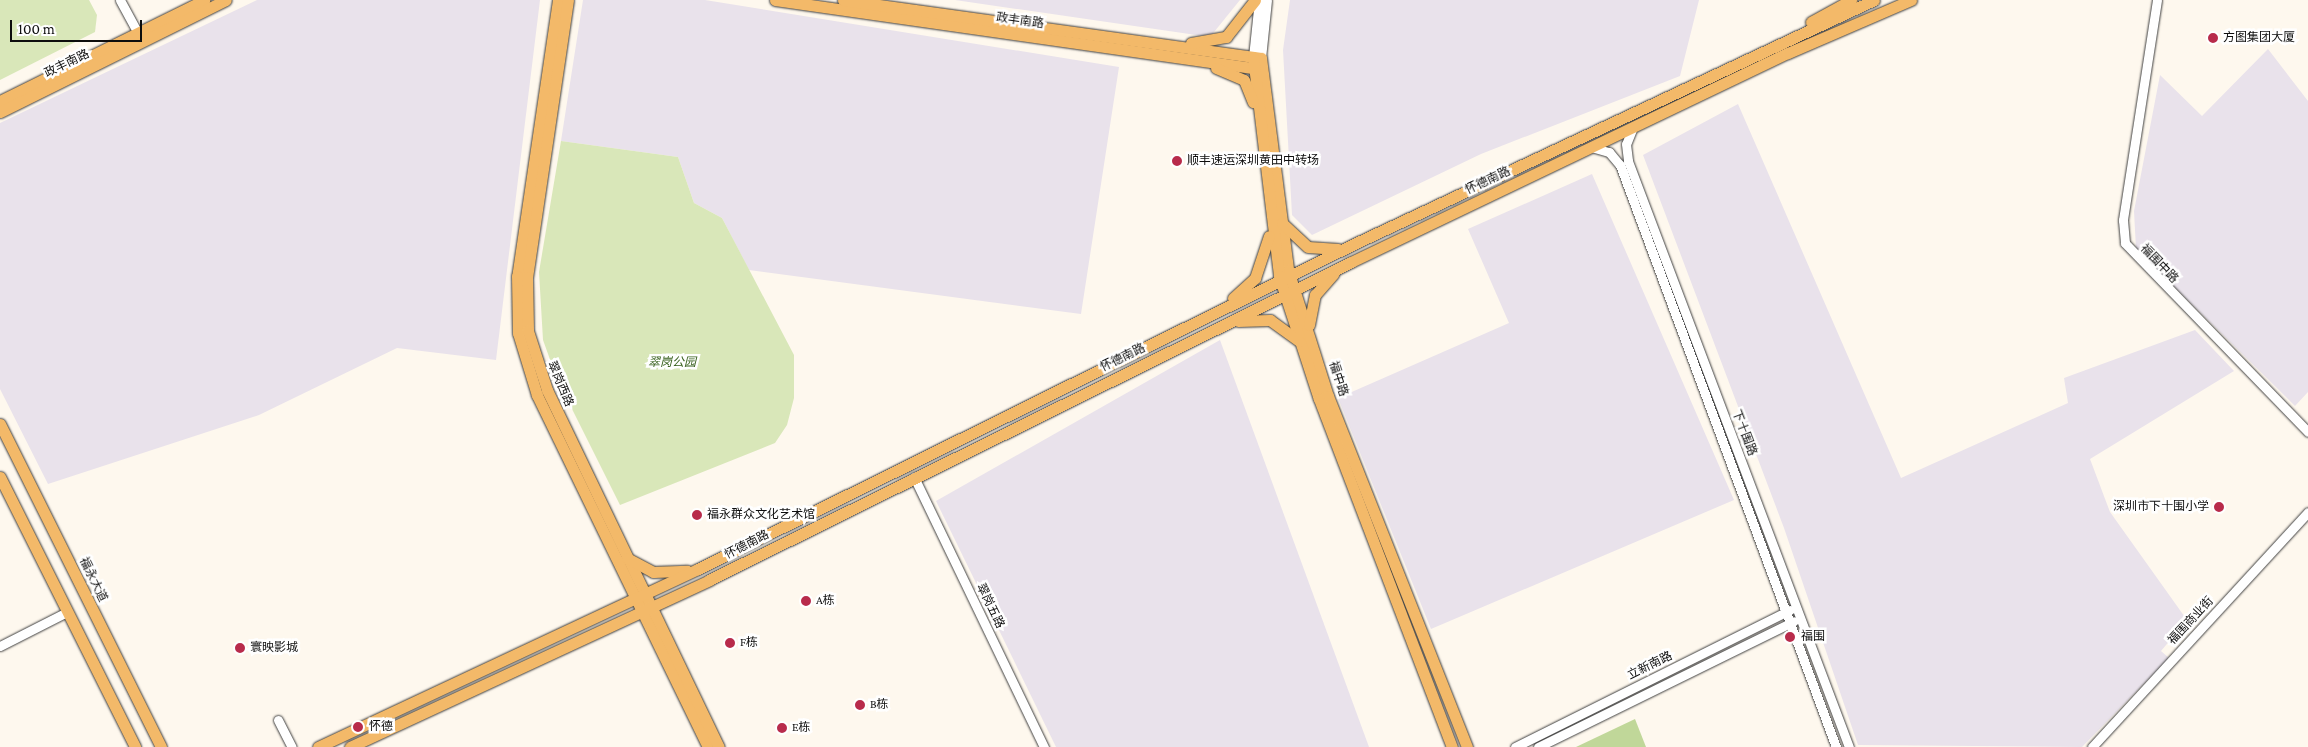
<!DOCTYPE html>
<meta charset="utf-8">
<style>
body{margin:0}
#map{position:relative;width:2308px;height:747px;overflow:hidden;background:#fef8ee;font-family:"Crimson Pro","Noto Sans SC",serif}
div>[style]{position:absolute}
.industrial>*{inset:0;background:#e9e2eb}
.green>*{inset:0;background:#d9e7b9}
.forest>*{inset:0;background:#c0d799}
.roads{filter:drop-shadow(0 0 1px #404040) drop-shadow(0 0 1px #404040)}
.minor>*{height:9px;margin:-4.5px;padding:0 4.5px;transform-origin:4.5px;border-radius:4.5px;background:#fff}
.major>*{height:11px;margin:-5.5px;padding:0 5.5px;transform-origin:5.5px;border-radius:5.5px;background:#f3b969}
.bridges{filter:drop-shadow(0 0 1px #404040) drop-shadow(0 0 1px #404040)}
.minor-bridge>*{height:9px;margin:-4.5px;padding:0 4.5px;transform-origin:4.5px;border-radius:4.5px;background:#fff}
.dots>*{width:14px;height:14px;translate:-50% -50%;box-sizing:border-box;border:2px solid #fff;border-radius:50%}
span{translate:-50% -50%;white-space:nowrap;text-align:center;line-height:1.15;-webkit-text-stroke:5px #fff;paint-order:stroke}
.street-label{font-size:12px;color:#0d0d0d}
.poi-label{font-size:12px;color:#0d0d0d}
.left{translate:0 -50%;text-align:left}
.right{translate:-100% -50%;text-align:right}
.park-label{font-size:12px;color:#3a6220;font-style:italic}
.scale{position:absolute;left:10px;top:20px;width:132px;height:22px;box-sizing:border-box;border:2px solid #0d0d0d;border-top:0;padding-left:6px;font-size:15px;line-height:18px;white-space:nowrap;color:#0d0d0d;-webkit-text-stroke:4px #fff;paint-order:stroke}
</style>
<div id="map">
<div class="industrial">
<i style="clip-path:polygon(257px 0,540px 0,496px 360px,397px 348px,259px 415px,48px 484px,0 389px,0 123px)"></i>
<i style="clip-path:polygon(583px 0,705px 0,1119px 67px,1081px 314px,749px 270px,722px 218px,694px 203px,678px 157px,561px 141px)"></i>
<i style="clip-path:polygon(955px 0,1240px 0,1210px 37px)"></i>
<i style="clip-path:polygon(1290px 0,1699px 0,1680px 76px,1481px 154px,1312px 235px,1292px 215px,1283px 50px)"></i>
<i style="clip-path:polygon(2268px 49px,2308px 101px,2308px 392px,2295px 406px,2136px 249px,2134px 211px,2160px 75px,2202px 116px)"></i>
<i style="clip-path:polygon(1738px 104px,1901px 478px,2068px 403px,2064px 378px,2195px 330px,2234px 371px,2090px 459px,2110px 512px,2187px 620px,2161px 651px,2169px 658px,2082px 747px,1858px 745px,1784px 528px,1643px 155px)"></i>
<i style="clip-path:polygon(1592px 174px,1734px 500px,1431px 629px,1338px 398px,1509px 323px,1468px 229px)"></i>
<i style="clip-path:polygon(1220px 340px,1369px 747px,1056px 747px,936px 501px)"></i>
</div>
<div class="green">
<i style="clip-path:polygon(0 0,89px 0,97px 15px,95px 32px,0 80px)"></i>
<i style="clip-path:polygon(561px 141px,678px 157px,694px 203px,722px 218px,794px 355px,794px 398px,787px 425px,775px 443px,620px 505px,557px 379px,543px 340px,539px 272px)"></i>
</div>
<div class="forest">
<i style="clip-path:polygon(1635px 719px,1646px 747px,1576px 747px)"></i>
</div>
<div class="roads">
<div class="minor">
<i style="left:120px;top:0;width:42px;rotate:61.6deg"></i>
<i style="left:2157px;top:0;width:223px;rotate:98.8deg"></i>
<i style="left:2123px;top:220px;width:23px;rotate:85deg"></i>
<i style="left:2125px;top:243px;width:263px;rotate:45.9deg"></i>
<i style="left:1253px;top:57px;width:57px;rotate:-84deg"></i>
<i style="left:1261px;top:58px;width:58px;rotate:-84.1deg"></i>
<i style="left:1633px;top:127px;width:18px;rotate:112deg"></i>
<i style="left:1626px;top:144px;width:17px;rotate:83deg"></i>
<i style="left:1628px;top:161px;width:626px;rotate:69.34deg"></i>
<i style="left:1591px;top:147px;width:19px;rotate:16deg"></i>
<i style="left:1609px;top:152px;width:17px;rotate:50deg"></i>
<i style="left:1620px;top:165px;width:621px;rotate:69.64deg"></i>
<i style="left:914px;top:477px;width:300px;rotate:64.3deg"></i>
<i style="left:0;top:646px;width:75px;rotate:-26.9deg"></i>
<i style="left:1515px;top:747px;width:307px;rotate:-26.5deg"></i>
<i style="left:1538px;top:747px;width:285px;rotate:-26.2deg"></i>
<i style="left:2092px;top:747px;width:319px;rotate:-47.4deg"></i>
</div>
<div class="major">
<i style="left:558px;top:0;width:279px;rotate:98.4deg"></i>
<i style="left:517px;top:276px;width:57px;rotate:89deg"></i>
<i style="left:518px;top:333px;width:65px;rotate:73deg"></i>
<i style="left:537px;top:395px;width:391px;rotate:64.1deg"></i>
<i style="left:568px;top:0;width:280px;rotate:98.4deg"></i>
<i style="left:527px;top:277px;width:54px;rotate:88.9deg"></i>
<i style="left:528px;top:331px;width:62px;rotate:72.1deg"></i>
<i style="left:547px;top:390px;width:396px;rotate:64.3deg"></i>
<i style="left:775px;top:0;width:491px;rotate:8.1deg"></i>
<i style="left:843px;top:0;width:422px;rotate:7.9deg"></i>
<i style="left:1261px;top:58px;width:214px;rotate:82.7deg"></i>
<i style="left:1288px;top:270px;width:132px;rotate:72.4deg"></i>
<i style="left:1328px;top:396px;width:378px;rotate:68.4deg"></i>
<i style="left:1811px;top:22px;width:46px;rotate:-28.8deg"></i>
<i style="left:1191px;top:43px;width:36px;rotate:-10deg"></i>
<i style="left:1226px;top:37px;width:47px;rotate:-51.9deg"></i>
<i style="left:1253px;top:57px;width:221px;rotate:83.2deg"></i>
<i style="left:1279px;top:276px;width:129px;rotate:72deg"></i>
<i style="left:1319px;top:399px;width:373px;rotate:69.1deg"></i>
<i style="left:1216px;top:68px;width:30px;rotate:23deg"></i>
<i style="left:1244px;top:80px;width:24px;rotate:68deg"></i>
<i style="left:0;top:101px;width:228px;rotate:-26.3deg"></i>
<i style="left:0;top:112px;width:252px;rotate:-26.4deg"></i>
<i style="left:1282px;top:223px;width:35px;rotate:43deg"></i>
<i style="left:1308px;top:247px;width:30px;rotate:4deg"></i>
<i style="left:1233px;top:298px;width:30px;rotate:-42deg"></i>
<i style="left:1255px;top:278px;width:44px;rotate:-71.6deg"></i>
<i style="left:1238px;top:321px;width:32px;rotate:-2deg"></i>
<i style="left:1270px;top:320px;width:36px;rotate:36deg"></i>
<i style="left:1309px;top:325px;width:31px;rotate:-79deg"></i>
<i style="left:1315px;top:295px;width:28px;rotate:-49deg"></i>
<i style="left:0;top:424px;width:361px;rotate:63.5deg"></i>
<i style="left:0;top:477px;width:302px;rotate:63.4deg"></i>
<i style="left:627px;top:558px;width:30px;rotate:28deg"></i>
<i style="left:653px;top:572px;width:34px;rotate:-2deg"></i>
<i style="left:318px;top:747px;width:420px;rotate:-25.1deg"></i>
<i style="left:698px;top:569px;width:734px;rotate:-26.36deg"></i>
<i style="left:1356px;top:243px;width:572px;rotate:-25.13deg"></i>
<i style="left:350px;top:747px;width:396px;rotate:-24.9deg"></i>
<i style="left:709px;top:580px;width:716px;rotate:-26.35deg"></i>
<i style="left:1351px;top:262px;width:484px;rotate:-25.6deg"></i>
<i style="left:1788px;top:53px;width:134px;rotate:-23.3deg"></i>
</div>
</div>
<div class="bridges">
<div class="minor-bridge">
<i style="left:278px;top:720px;width:30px;rotate:63deg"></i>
</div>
</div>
<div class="dots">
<i style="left:2213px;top:38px;background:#b82b4b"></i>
<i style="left:1177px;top:161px;background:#b82b4b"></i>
<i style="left:2219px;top:507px;background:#b82b4b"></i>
<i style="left:697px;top:515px;background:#b82b4b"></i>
<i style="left:806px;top:601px;background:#b82b4b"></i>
<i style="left:1790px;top:637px;background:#b82b4b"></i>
<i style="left:730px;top:643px;background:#b82b4b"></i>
<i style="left:240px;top:648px;background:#b82b4b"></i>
<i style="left:860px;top:705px;background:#b82b4b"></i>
<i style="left:358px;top:727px;background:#b82b4b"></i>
<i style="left:782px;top:728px;background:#b82b4b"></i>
</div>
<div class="street-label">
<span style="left:1020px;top:21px;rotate:8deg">政丰南路</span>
<span style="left:67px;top:64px;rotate:-26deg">政丰南路</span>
<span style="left:1488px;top:181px;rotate:-25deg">怀德南路</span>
<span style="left:2159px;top:264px;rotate:46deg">福围中路</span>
<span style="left:1123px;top:358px;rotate:-26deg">怀德南路</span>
<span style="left:1338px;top:379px;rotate:72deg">福中路</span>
<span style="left:560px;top:384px;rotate:67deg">翠岗西路</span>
<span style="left:1744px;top:433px;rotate:69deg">下十围路</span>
<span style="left:747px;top:545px;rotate:-27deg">怀德南路</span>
<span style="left:93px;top:580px;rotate:64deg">福永大道</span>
<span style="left:990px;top:606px;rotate:64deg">翠岗五路</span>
<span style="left:2191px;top:621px;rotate:-47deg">福围商业街</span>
<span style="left:1650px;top:666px;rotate:-26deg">立新南路</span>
</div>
<div class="poi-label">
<span class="left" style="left:2223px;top:38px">方图集团大厦</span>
<span class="left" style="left:1187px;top:161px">顺丰速运深圳黄田中转场</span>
<span class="right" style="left:2209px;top:507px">深圳市下十围小学</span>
<span class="left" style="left:707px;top:515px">福永群众文化艺术馆</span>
<span class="left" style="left:816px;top:601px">A栋</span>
<span class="left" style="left:1801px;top:637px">福围</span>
<span class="left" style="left:740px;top:643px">F栋</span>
<span class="left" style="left:250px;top:648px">寰映影城</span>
<span class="left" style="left:870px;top:705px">B栋</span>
<span class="left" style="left:369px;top:727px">怀德</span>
<span class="left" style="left:792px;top:728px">E栋</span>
</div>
<div class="park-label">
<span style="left:672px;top:363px">翠岗公园</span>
</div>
<div class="scale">100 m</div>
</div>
